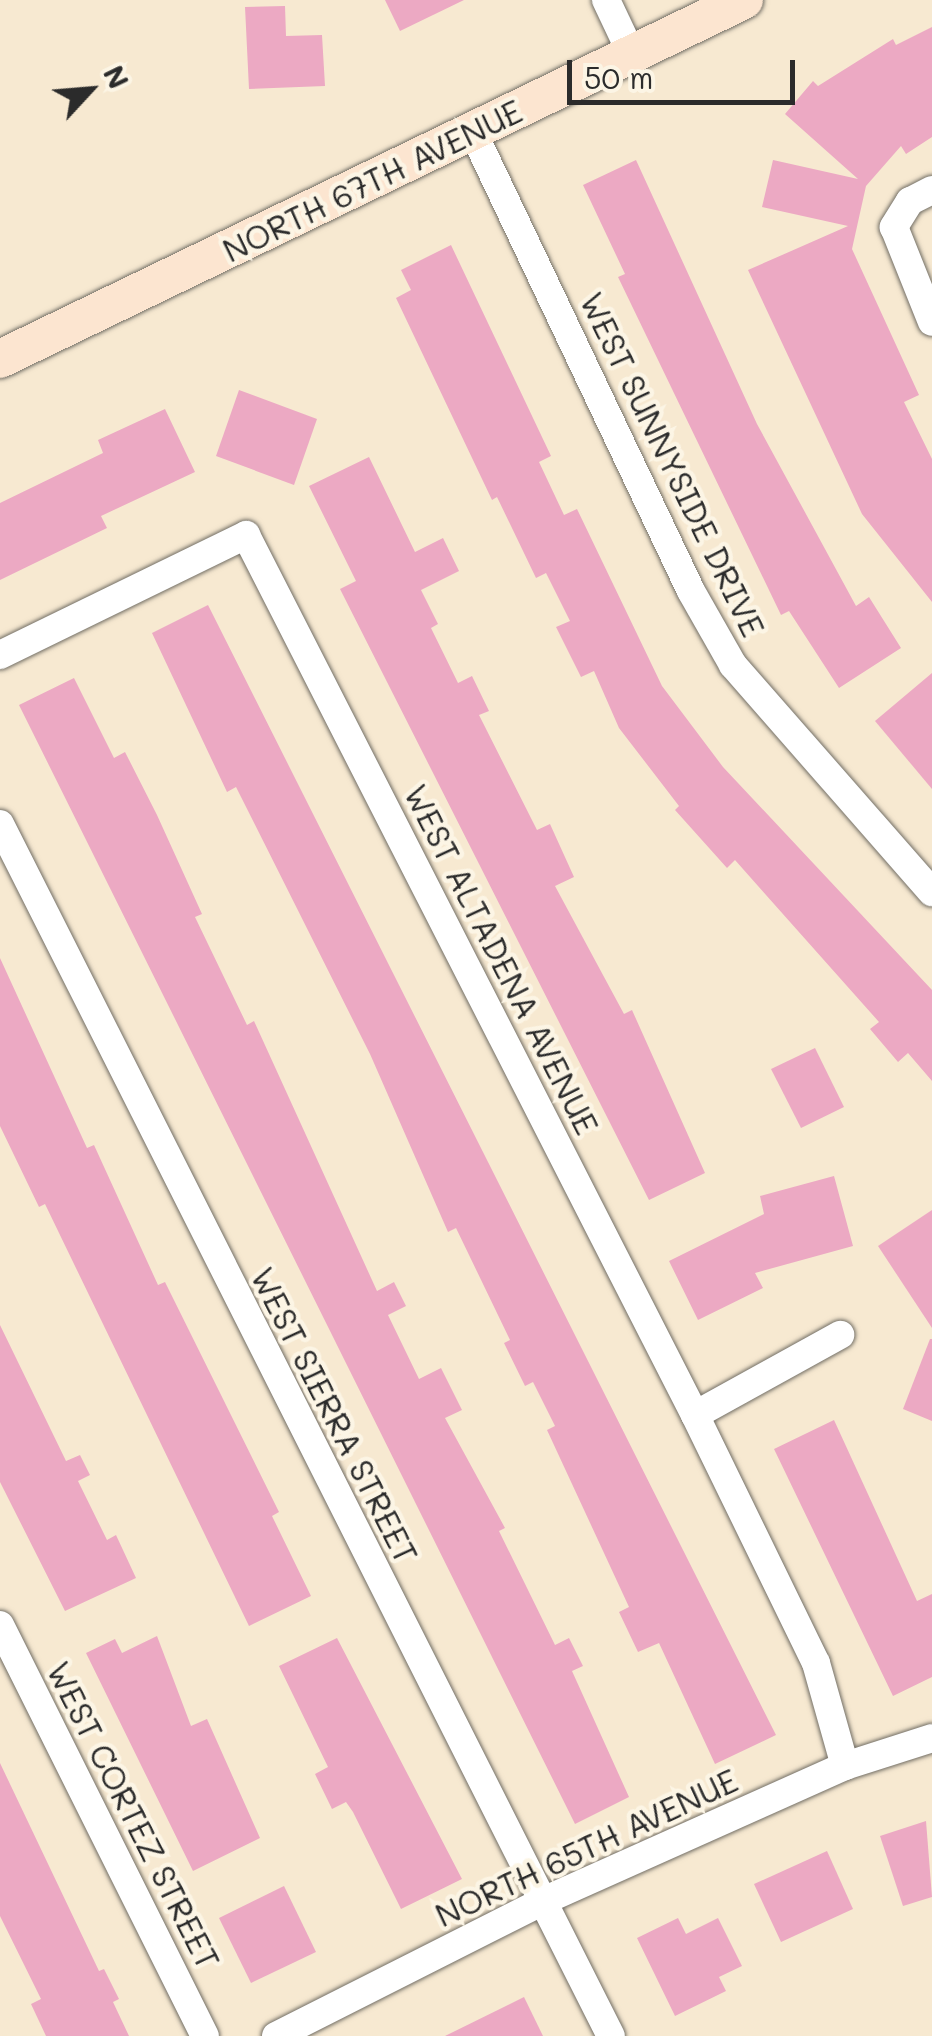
<!DOCTYPE html>
<style>
body{margin:0}
#map{position:relative;width:932px;height:2036px;overflow:hidden;background:#f7e9d1;font-family:Mali,sans-serif}
div>[style]{position:absolute}
.building>*{inset:0;background:#eca9c3}
.roads{filter:drop-shadow(0 0 2px #726e65) drop-shadow(0 0 2px #726e65)}
.street>*{height:28px;margin:-14px;padding:0 14px;transform-origin:14px;border-radius:14px;background:#fff}
.secondary>*{height:38px;margin:-19px;padding:0 19px;transform-origin:19px;border-radius:19px;background:#fce5d0}
span{translate:-50% -50%;white-space:nowrap;text-align:center;line-height:1.15;-webkit-text-stroke:9px #fcf5e5;paint-order:stroke}
.street-label{font-size:32px;color:#2b2b2b}
.north{position:absolute;left:40px;top:40px;width:100px;height:100px;-webkit-text-stroke:8px #fcf5e5;paint-order:stroke;rotate:64deg;font-size:28px;font-weight:700;line-height:40px;text-align:center;color:#2b2b2b}
.north::after{content:'';display:block;margin:auto;width:35px;height:45px;background:#2b2b2b;clip-path:polygon(50% 0,100% 100%,50% 72%,0 100%)}
.scale{position:absolute;left:567px;top:60px;width:228px;height:45px;box-sizing:border-box;border:5px solid #2b2b2b;border-top:0;padding-left:12px;font-size:30px;line-height:35px;white-space:nowrap;color:#2b2b2b;-webkit-text-stroke:8px #fcf5e5;paint-order:stroke}
</style>
<div id="map">
<div class="building">
<i style="clip-path:polygon(385px 0,464px 0,400px 31px)"></i>
<i style="clip-path:polygon(285px 6px,286px 36px,322px 35px,325px 86px,249px 89px,245px 7px)"></i>
<i style="clip-path:polygon(932px 27px,932px 137px,906px 154px,901px 146px,866px 186px,852px 249px,919px 395px,904px 402px,932px 459px,932px 602px,862px 514px,748px 270px,848px 226px,762px 207px,773px 160px,858px 179px,785px 114px,813px 81px,818px 86px,893px 39px,896px 45px)"></i>
<i style="clip-path:polygon(636px 160px,757px 424px,856px 606px,869px 597px,901px 648px,839px 688px,789px 611px,781px 615px,618px 277px,625px 274px,583px 185px)"></i>
<i style="clip-path:polygon(451px 245px,551px 456px,539px 462px,564px 515px,577px 509px,662px 686px,723px 767px,932px 990px,932px 1081px,908px 1053px,898px 1062px,870px 1029px,879px 1022px,735px 860px,727px 868px,675px 810px,679px 806px,619px 728px,594px 671px,581px 677px,556px 627px,570px 621px,546px 573px,536px 578px,497px 497px,492px 500px,396px 298px,411px 290px,401px 270px)"></i>
<i style="clip-path:polygon(239px 390px,317px 419px,294px 485px,216px 456px)"></i>
<i style="clip-path:polygon(165px 409px,195px 472px,101px 516px,107px 528px,0 580px,0 503px,103px 453px,98px 440px)"></i>
<i style="clip-path:polygon(369px 457px,415px 552px,443px 538px,459px 571px,421px 590px,438px 624px,431px 628px,458px 683px,472px 676px,489px 711px,479px 715px,537px 830px,550px 824px,574px 877px,555px 886px,624px 1014px,632px 1010px,705px 1173px,649px 1200px,340px 589px,356px 581px,309px 486px)"></i>
<i style="clip-path:polygon(208px 605px,776px 1735px,715px 1764px,659px 1643px,638px 1652px,619px 1612px,629px 1607px,547px 1430px,555px 1426px,533px 1382px,525px 1386px,504px 1343px,510px 1340px,456px 1228px,448px 1232px,370px 1054px,236px 787px,227px 792px,152px 633px)"></i>
<i style="clip-path:polygon(932px 673px,932px 789px,875px 721px)"></i>
<i style="clip-path:polygon(74px 678px,114px 758px,125px 752px,157px 815px,202px 914px,195px 917px,247px 1025px,254px 1021px,377px 1291px,394px 1282px,406px 1306px,388px 1315px,419px 1379px,441px 1368px,462px 1410px,445px 1418px,505px 1528px,499px 1531px,555px 1645px,569px 1638px,583px 1666px,572px 1671px,629px 1797px,575px 1824px,19px 705px)"></i>
<i style="clip-path:polygon(0 958px,87px 1148px,94px 1145px,158px 1285px,165px 1282px,279px 1512px,272px 1516px,311px 1596px,249px 1626px,45px 1204px,39px 1207px,0 1126px)"></i>
<i style="clip-path:polygon(815px 1048px,844px 1107px,801px 1128px,771px 1069px)"></i>
<i style="clip-path:polygon(834px 1176px,853px 1246px,755px 1273px,763px 1288px,698px 1320px,669px 1261px,764px 1214px,760px 1196px)"></i>
<i style="clip-path:polygon(932px 1210px,932px 1328px,878px 1246px)"></i>
<i style="clip-path:polygon(0 1325px,66px 1461px,80px 1455px,90px 1475px,78px 1481px,107px 1540px,116px 1535px,136px 1578px,65px 1611px,0 1482px)"></i>
<i style="clip-path:polygon(930px 1339px,932px 1339px,932px 1421px,903px 1409px)"></i>
<i style="clip-path:polygon(834px 1420px,917px 1601px,932px 1594px,932px 1677px,893px 1696px,774px 1449px)"></i>
<i style="clip-path:polygon(157px 1636px,191px 1726px,207px 1719px,260px 1838px,193px 1871px,86px 1653px,115px 1639px,122px 1653px)"></i>
<i style="clip-path:polygon(337px 1638px,462px 1879px,401px 1909px,353px 1812px,346px 1802px,332px 1809px,315px 1774px,328px 1767px,279px 1666px)"></i>
<i style="clip-path:polygon(0 1763px,99px 1971px,104px 1969px,119px 1999px,113px 2002px,129px 2036px,46px 2036px,31px 2004px,41px 1999px,0 1916px)"></i>
<i style="clip-path:polygon(926px 1821px,932px 1897px,903px 1906px,880px 1836px)"></i>
<i style="clip-path:polygon(827px 1851px,853px 1909px,781px 1942px,754px 1884px)"></i>
<i style="clip-path:polygon(284px 1886px,316px 1952px,251px 1983px,219px 1918px)"></i>
<i style="clip-path:polygon(678px 1918px,686px 1934px,718px 1918px,742px 1966px,719px 1977px,726px 1991px,675px 2016px,637px 1938px)"></i>
<i style="clip-path:polygon(524px 1997px,543px 2036px,445px 2036px)"></i>
</div>
<div class="roads">
<div class="street">
<i style="left:606px;top:0;width:61px;rotate:64.7deg"></i>
<i style="left:472px;top:130px;width:510px;rotate:64.59deg"></i>
<i style="left:691px;top:591px;width:85px;rotate:60.4deg"></i>
<i style="left:733px;top:665px;width:302px;rotate:48.8deg"></i>
<i style="left:932px;top:190px;width:25px;rotate:153deg"></i>
<i style="left:910px;top:201px;width:31px;rotate:122deg"></i>
<i style="left:894px;top:227px;width:102px;rotate:68.2deg"></i>
<i style="left:0;top:655px;width:274px;rotate:-26deg"></i>
<i style="left:246px;top:535px;width:988px;rotate:62.97deg"></i>
<i style="left:695px;top:1415px;width:276px;rotate:64deg"></i>
<i style="left:816px;top:1663px;width:107px;rotate:74.3deg"></i>
<i style="left:0;top:824px;width:1357px;rotate:63.25deg"></i>
<i style="left:695px;top:1415px;width:166px;rotate:-28.9deg"></i>
<i style="left:0;top:1625px;width:459px;rotate:63.5deg"></i>
<i style="left:276px;top:2036px;width:299px;rotate:-26.8deg"></i>
<i style="left:543px;top:1901px;width:331px;rotate:-24.1deg"></i>
<i style="left:845px;top:1766px;width:91px;rotate:-17.8deg"></i>
</div>
<div class="secondary">
<i style="left:0;top:359px;width:826px;rotate:-25.76deg"></i>
</div>
</div>
<div class="street-label">
<span style="left:372px;top:180px;rotate:-26deg">NORTH 67TH AVENUE</span>
<span style="left:673px;top:464px;rotate:64deg">WEST SUNNYSIDE DRIVE</span>
<span style="left:502px;top:959px;rotate:63deg">WEST ALTADENA AVENUE</span>
<span style="left:335px;top:1415px;rotate:63deg">WEST SIERRA STREET</span>
<span style="left:134px;top:1815px;rotate:63deg">WEST CORTEZ STREET</span>
<span style="left:586px;top:1847px;rotate:-25deg">NORTH 65TH AVENUE</span>
</div>
<div class="north">N</div>
<div class="scale">50 m</div>
</div>
